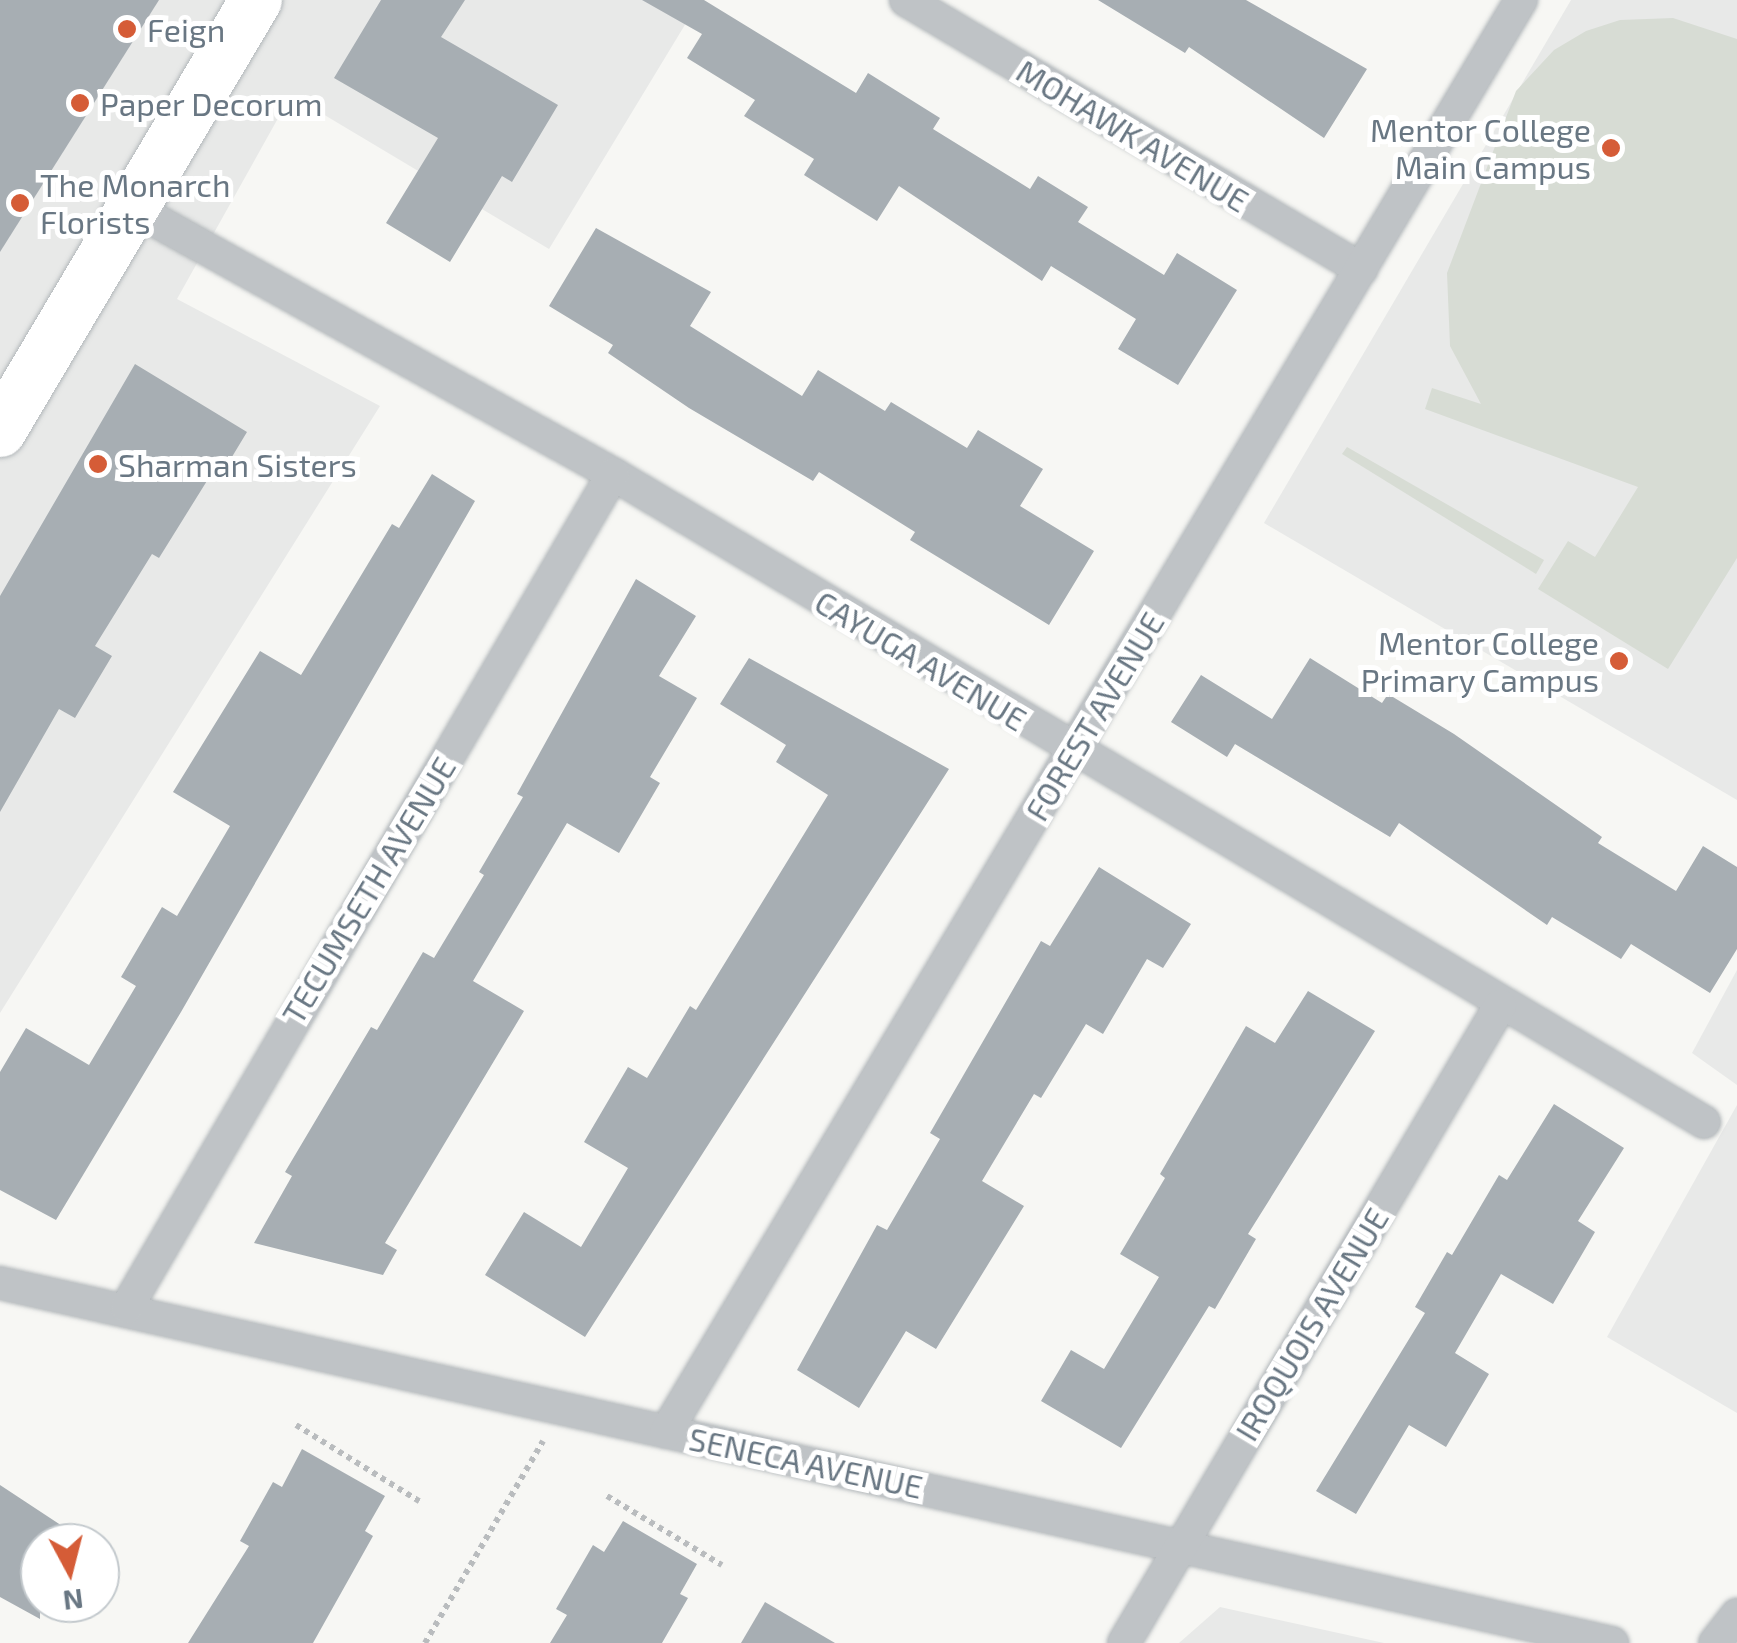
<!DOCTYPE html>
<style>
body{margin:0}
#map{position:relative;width:1737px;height:1643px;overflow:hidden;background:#f7f7f4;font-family:"Exo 2",sans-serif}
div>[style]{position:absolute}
.built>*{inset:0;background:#e8e9e8}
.green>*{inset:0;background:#d7dcd4}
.building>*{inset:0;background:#a7aeb3}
.path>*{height:6px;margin-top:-3px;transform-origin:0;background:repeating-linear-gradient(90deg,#b9bcbe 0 5px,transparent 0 10px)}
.roads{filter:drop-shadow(0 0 2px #b2b7ba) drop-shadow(0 0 2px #b2b7ba)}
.street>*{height:32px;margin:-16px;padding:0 16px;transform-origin:16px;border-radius:16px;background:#bfc3c6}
.primary>*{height:52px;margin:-26px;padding:0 26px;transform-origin:26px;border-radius:26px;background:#fff}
.dots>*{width:28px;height:28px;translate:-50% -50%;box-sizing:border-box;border:5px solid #fff;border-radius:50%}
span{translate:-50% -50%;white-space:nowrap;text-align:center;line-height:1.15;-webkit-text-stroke:10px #fff;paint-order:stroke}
.poi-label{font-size:32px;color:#697783}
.left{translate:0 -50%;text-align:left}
.right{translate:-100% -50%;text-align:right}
.street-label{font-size:32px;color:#697783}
.north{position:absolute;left:20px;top:1523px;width:100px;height:100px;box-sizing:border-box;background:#fff;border:2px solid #c3c9cd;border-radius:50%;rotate:173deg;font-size:28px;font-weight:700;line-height:40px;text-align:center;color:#697783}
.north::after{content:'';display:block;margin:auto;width:35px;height:45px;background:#d55c37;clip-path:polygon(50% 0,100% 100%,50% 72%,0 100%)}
</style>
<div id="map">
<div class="built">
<i style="clip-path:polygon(0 0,700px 0,549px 249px,291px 95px,177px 299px,380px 406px,0 1013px)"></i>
<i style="clip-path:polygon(1571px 0,1737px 0,1737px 800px,1264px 523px)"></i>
<i style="clip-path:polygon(1737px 970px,1737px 1085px,1692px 1053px)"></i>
<i style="clip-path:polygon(1737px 1105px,1737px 1413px,1607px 1337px)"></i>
<i style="clip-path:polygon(1220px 1607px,1384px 1643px,1179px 1643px)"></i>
</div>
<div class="green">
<i style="clip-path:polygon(1673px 18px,1737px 39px,1737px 558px,1668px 669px,1538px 589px,1568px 541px,1595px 557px,1638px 487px,1425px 409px,1432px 388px,1481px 404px,1450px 346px,1447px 273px,1516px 91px,1554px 50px,1586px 31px,1620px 20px)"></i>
<i style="clip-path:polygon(1347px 447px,1544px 560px,1536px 574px,1342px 454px)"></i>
</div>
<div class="building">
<i style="clip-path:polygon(0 0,159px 0,0 252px)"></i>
<i style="clip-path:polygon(381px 0,465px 0,441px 37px,558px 105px,512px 182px,502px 176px,450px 262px,386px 223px,438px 138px,334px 78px)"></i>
<i style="clip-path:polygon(642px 0,704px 0,856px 93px,868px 73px,940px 118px,933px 129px,1030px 189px,1038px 176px,1088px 207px,1078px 222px,1164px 275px,1177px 253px,1237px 290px,1178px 385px,1118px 349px,1136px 319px,1051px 266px,1042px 281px,899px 186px,877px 221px,804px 175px,814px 159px,744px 116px,755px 100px,687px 58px,702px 34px)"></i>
<i style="clip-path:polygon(1098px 0,1246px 0,1367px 69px,1324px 138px,1189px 47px,1185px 53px)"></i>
<i style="clip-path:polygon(596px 228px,711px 292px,690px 326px,802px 396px,818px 370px,885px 411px,891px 402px,967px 448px,978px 430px,1043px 469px,1020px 506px,1094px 551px,1049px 625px,910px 540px,915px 532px,819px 472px,813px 481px,689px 408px,608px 353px,613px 345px,549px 306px)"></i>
<i style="clip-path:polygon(135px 364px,247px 432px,218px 480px,210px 476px,159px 558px,152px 554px,95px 646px,112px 656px,75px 718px,59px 709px,0 812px,0 596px)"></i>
<i style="clip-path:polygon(432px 474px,475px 501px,181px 1012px,56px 1220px,0 1190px,0 1072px,26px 1028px,89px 1065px,136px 986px,121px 977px,162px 907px,177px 916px,230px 826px,173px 792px,260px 651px,301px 675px,392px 524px,399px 528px)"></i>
<i style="clip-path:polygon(636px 579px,696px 616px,659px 676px,697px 698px,650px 777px,660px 783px,619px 853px,567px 823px,473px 981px,524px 1011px,385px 1243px,397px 1250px,383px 1275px,254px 1243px,292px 1176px,285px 1172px,371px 1027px,377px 1030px,423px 952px,434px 958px,484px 875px,479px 872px,523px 797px,517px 794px)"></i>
<i style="clip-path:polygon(749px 658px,949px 769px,585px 1337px,485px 1275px,524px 1212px,581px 1247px,628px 1168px,584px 1142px,628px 1067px,647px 1078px,690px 1006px,696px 1010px,828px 795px,776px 762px,786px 745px,720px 704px)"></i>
<i style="clip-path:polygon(1310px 658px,1382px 703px,1388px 694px,1454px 734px,1602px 837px,1598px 843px,1676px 891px,1703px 846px,1737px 867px,1737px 949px,1710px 993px,1631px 944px,1621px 959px,1552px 917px,1547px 925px,1399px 823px,1390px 837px,1235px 744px,1227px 757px,1171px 722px,1201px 675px,1272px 719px)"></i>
<i style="clip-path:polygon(1099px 867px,1191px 924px,1163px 968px,1147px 959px,1103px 1034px,1086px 1024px,1041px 1098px,1034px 1094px,982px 1181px,1024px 1206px,936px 1349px,906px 1331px,859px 1408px,797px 1370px,877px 1225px,887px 1230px,940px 1139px,930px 1133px,1041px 941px,1050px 946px)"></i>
<i style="clip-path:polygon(1308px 991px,1375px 1031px,1248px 1234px,1256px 1239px,1215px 1309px,1209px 1306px,1121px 1448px,1041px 1401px,1071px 1350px,1104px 1369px,1159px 1277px,1120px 1254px,1165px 1178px,1160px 1174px,1246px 1026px,1275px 1043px)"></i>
<i style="clip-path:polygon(1554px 1104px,1624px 1148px,1578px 1221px,1595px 1232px,1553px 1304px,1501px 1274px,1455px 1353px,1489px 1374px,1446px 1447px,1409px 1425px,1356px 1514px,1316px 1491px,1425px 1313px,1415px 1307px,1447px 1252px,1452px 1255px,1499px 1175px,1507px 1180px)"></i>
<i style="clip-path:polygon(302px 1449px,385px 1496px,365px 1531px,373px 1536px,313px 1643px,188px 1643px,249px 1546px,240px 1541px,273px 1482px,282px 1487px)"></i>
<i style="clip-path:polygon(0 1485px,88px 1543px,40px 1543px,40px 1619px,0 1597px)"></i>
<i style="clip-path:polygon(623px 1521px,697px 1564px,680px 1594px,688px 1598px,662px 1643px,550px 1643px,567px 1615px,556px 1609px,593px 1545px,604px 1552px)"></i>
<i style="clip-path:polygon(765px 1602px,835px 1643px,741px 1643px)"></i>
</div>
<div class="path">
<i style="left:296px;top:1425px;width:145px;rotate:31.7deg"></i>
<i style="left:607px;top:1496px;width:134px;rotate:31deg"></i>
<i style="left:425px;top:1643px;width:234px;rotate:-59.7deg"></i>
</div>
<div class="roads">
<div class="street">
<i style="left:906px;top:0;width:529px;rotate:30.59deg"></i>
<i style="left:133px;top:208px;width:549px;rotate:28.99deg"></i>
<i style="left:613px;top:474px;width:1269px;rotate:30.71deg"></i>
<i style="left:0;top:1283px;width:1652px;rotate:12.59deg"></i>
<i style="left:127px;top:1307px;width:964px;rotate:-59.74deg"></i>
<i style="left:666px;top:1432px;width:1668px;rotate:-59.16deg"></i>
<i style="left:1124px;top:1643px;width:740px;rotate:-59.45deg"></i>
<i style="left:1715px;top:1643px;width:36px;rotate:-52deg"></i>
</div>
<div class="primary">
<i style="left:0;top:431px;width:501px;rotate:-59.29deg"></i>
</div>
</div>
<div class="dots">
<i style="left:127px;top:29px;background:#d55c37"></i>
<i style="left:80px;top:103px;background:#d55c37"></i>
<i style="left:1611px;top:148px;background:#d55c37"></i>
<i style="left:20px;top:203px;background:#d55c37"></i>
<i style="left:98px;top:464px;background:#d55c37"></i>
<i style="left:1619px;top:661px;background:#d55c37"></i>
</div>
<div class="poi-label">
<span class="left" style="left:147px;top:29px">Feign</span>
<span class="left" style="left:100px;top:103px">Paper Decorum</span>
<span class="right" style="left:1591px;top:148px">Mentor College<br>Main Campus</span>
<span class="left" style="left:40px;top:203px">The Monarch<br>Florists</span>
<span class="left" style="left:118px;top:464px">Sharman Sisters</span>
<span class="right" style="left:1599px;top:661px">Mentor College<br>Primary Campus</span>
</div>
<div class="street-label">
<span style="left:1133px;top:135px;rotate:31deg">MOHAWK AVENUE</span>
<span style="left:921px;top:660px;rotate:31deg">CAYUGA AVENUE</span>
<span style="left:1094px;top:716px;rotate:-59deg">FOREST AVENUE</span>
<span style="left:368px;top:890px;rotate:-59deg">TECUMSETH AVENUE</span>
<span style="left:1311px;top:1324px;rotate:-59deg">IROQUOIS AVENUE</span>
<span style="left:806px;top:1462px;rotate:12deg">SENECA AVENUE</span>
</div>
<div class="north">N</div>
</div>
